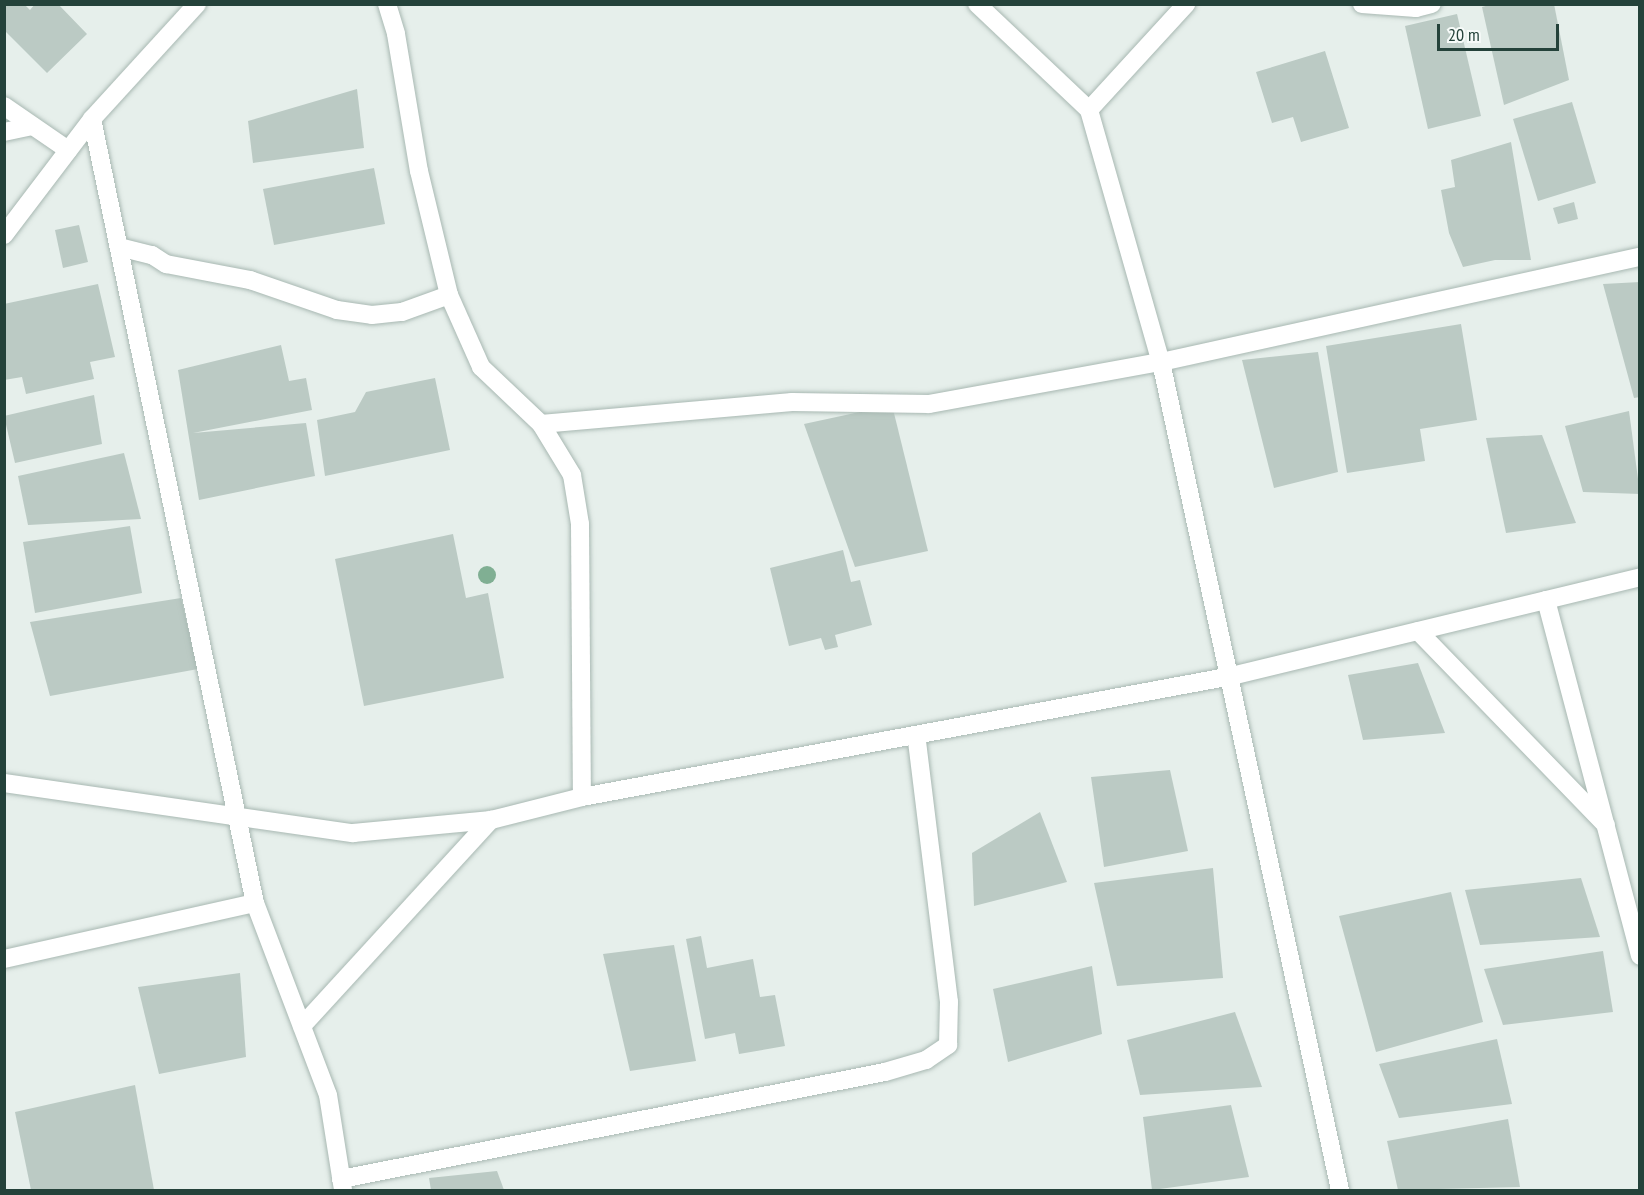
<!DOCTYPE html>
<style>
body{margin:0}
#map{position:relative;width:1644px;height:1195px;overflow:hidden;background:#e6efeb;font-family:"PT Sans Narrow",sans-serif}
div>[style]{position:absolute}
.building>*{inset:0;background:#bbcac4}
.roads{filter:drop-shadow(0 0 2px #a8b8b2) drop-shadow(0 0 2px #a8b8b2)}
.street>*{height:18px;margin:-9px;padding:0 9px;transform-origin:9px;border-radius:9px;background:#fff}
.trees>*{width:18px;height:18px;margin:-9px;border-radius:50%;background:#80af93}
span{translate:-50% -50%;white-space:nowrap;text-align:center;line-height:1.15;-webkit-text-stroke:6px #f7fbf9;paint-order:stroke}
.frame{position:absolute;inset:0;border:6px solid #24423a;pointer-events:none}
.scale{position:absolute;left:1437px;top:24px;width:122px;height:27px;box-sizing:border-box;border:3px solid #24423a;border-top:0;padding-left:8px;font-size:18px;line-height:21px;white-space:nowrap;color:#24423a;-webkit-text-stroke:4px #f7fbf9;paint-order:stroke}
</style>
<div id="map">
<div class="building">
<i style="clip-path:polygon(35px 4px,58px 4px,87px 34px,47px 73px,4px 30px,4px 5px,25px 5px,30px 10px)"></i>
<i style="clip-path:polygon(1493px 4px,1554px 4px,1569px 80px,1504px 105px,1482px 7px)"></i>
<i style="clip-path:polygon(1457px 14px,1481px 116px,1428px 129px,1405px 26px)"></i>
<i style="clip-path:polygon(1325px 51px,1349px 128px,1301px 142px,1293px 117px,1272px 123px,1256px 72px)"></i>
<i style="clip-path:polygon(357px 89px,364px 148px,253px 163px,248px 121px)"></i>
<i style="clip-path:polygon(1572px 102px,1596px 183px,1538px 201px,1513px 119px)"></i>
<i style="clip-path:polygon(1511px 142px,1531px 260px,1495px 260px,1463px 267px,1449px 233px,1441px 190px,1455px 187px,1451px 160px)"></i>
<i style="clip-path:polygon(374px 168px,385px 224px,274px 245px,263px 189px)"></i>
<i style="clip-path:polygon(1574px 202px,1578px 219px,1558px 224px,1553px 208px)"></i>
<i style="clip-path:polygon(79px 225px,88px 262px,63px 268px,55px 230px)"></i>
<i style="clip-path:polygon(1640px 282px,1640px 397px,1634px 398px,1603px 284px)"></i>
<i style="clip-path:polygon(98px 284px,115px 357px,90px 362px,94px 379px,26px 394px,22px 377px,4px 380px,4px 304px)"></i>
<i style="clip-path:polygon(1461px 324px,1477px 420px,1420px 429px,1425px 461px,1347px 473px,1326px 346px)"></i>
<i style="clip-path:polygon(281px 345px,289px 381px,306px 378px,312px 410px,193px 433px,306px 423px,315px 476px,199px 500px,178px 370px)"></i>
<i style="clip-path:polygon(1318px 352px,1338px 472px,1274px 488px,1242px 360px)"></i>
<i style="clip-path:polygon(435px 378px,450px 450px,325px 476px,317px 420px,355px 412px,366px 392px)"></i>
<i style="clip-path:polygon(94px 395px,102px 444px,15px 463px,4px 416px)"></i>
<i style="clip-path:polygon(892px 405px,928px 551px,855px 567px,804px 424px)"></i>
<i style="clip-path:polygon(1629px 411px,1640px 494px,1583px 492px,1565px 426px)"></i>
<i style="clip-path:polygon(1542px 435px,1576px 523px,1506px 533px,1486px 438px)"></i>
<i style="clip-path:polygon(124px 453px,141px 519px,28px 525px,18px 476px)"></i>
<i style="clip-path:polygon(130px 526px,142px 593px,35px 613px,23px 542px)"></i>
<i style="clip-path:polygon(453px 534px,466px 598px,488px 593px,504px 678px,364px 706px,335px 559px)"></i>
<i style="clip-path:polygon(843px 550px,851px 582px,860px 580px,872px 625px,835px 635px,838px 647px,825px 650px,821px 638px,789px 646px,770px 568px)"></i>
<i style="clip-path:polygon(181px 598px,198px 669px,50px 696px,30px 622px)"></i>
<i style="clip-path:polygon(1418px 663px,1445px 733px,1363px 740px,1348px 675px)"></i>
<i style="clip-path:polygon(1170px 770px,1188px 851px,1104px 867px,1091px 777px)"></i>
<i style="clip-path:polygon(1040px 812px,1067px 882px,974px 906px,972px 853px)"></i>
<i style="clip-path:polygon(1213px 868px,1223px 978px,1117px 986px,1094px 883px)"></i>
<i style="clip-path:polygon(1581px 878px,1600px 937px,1480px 945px,1465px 890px)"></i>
<i style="clip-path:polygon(1451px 892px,1483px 1022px,1376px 1052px,1339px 916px)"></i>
<i style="clip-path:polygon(701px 936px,707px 968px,753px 959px,760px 997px,775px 995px,785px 1046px,739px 1054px,735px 1033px,705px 1039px,686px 939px)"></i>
<i style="clip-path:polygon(674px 945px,696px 1061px,630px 1071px,603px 954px)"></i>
<i style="clip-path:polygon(1603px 951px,1613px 1012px,1503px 1025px,1484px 969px)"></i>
<i style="clip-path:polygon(1092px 966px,1102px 1034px,1008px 1062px,993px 989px)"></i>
<i style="clip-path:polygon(240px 973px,246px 1057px,159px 1074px,138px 987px)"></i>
<i style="clip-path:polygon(1235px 1012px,1262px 1087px,1140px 1095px,1127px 1040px)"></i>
<i style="clip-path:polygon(1497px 1039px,1512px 1104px,1399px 1118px,1379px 1064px)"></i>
<i style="clip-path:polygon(135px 1085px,154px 1190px,31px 1190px,15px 1112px)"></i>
<i style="clip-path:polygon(1231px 1105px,1249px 1177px,1152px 1190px,1143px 1117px)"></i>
<i style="clip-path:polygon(1508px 1119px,1520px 1187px,1398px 1190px,1387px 1141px)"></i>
<i style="clip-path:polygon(497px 1171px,504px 1190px,431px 1190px,429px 1178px)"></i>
</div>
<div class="roads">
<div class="street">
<i style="left:387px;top:4px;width:31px;rotate:73deg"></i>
<i style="left:396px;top:34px;width:139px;rotate:80.5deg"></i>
<i style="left:419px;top:171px;width:128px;rotate:76.4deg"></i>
<i style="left:449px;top:295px;width:79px;rotate:66deg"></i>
<i style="left:481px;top:367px;width:83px;rotate:43.5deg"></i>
<i style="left:541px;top:424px;width:60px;rotate:58.7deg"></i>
<i style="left:572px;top:475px;width:50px;rotate:80.7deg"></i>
<i style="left:580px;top:524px;width:273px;rotate:89.6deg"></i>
<i style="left:977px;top:4px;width:154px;rotate:43.4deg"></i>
<i style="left:1089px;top:110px;width:262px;rotate:74.1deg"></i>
<i style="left:1161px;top:362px;width:847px;rotate:77.8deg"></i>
<i style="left:1362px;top:4px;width:54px;rotate:4.2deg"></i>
<i style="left:1416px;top:8px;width:16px;rotate:-14deg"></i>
<i style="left:4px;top:106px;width:78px;rotate:34.5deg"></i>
<i style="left:1089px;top:110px;width:144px;rotate:-47.5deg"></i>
<i style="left:92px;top:119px;width:801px;rotate:78.26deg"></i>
<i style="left:255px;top:903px;width:205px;rotate:69.2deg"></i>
<i style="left:328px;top:1095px;width:96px;rotate:81deg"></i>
<i style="left:4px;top:132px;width:29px;rotate:-12deg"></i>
<i style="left:4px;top:235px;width:146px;rotate:-52.8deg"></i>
<i style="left:92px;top:119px;width:156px;rotate:-47.6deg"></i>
<i style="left:119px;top:247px;width:34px;rotate:14deg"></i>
<i style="left:152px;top:255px;width:17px;rotate:33deg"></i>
<i style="left:166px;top:264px;width:86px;rotate:10.8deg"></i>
<i style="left:250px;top:280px;width:92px;rotate:19deg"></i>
<i style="left:337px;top:310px;width:35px;rotate:8deg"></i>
<i style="left:372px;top:315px;width:30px;rotate:-6deg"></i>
<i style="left:402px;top:312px;width:50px;rotate:-19.9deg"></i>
<i style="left:541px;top:424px;width:252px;rotate:-5deg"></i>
<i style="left:792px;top:402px;width:137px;rotate:0.8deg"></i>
<i style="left:929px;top:404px;width:236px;rotate:-10.3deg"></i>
<i style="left:1161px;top:362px;width:490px;rotate:-12.4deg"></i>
<i style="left:1546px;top:600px;width:368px;rotate:75.2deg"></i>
<i style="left:1418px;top:631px;width:270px;rotate:45.9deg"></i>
<i style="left:4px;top:783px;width:353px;rotate:8.2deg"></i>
<i style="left:353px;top:833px;width:139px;rotate:-5.4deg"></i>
<i style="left:491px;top:820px;width:94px;rotate:-14.2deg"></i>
<i style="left:582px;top:797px;width:661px;rotate:-10.55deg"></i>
<i style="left:1232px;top:676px;width:420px;rotate:-13.6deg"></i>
<i style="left:4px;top:959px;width:257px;rotate:-12.6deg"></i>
<i style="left:302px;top:1026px;width:280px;rotate:-47.5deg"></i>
<i style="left:341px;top:1179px;width:554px;rotate:-11.13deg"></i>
<i style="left:885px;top:1072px;width:43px;rotate:-16.3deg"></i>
<i style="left:926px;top:1060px;width:27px;rotate:-34deg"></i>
<i style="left:948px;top:1045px;width:43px;rotate:-88.7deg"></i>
<i style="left:949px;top:1002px;width:269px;rotate:-97deg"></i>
</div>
</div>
<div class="trees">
<i style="left:487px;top:575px"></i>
</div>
<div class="frame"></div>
<div class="scale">20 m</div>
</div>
